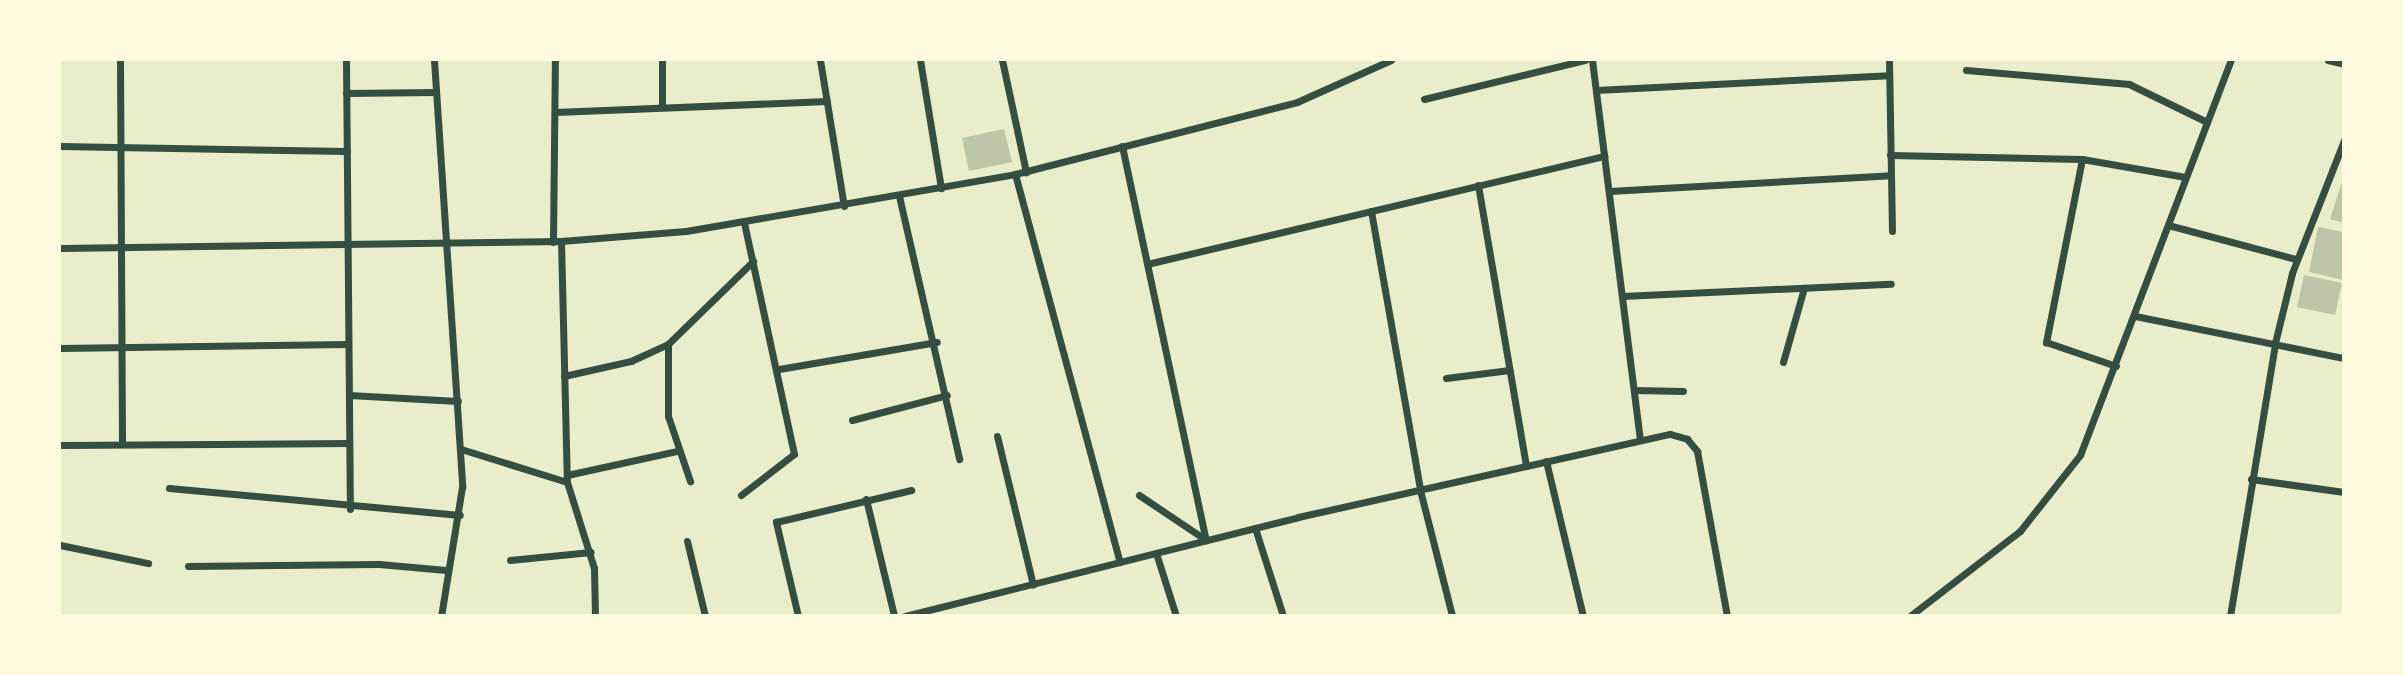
<!DOCTYPE html>
<style>
body{margin:0}
#map{position:relative;width:2403px;height:675px;overflow:hidden;background:#e9edc9;font-family:Spectral,serif}
div>[style]{position:absolute}
.building>*{inset:0;background:#bcc5a7}
.minor>*{height:7px;margin:-3.5px;padding:0 3.5px;transform-origin:3.5px;border-radius:3.5px;background:#344e41}
span{translate:-50% -50%;white-space:nowrap;text-align:center;line-height:1.15;-webkit-text-stroke:5px #fefae0;paint-order:stroke}
.frame{position:absolute;inset:0;border:61px solid #fefae0;pointer-events:none}
</style>
<div id="map">
<div class="building">
<i style="clip-path:polygon(1004px 129px,1012px 162px,969px 171px,962px 138px)"></i>
<i style="clip-path:polygon(2343px 179px,2344px 179px,2344px 223px,2330px 219px)"></i>
<i style="clip-path:polygon(2318px 227px,2344px 232px,2343px 280px,2309px 272px)"></i>
<i style="clip-path:polygon(2304px 275px,2342px 283px,2335px 315px,2297px 307px)"></i>
</div>
<div class="minor">
<i style="left:120px;top:60px;width:383px;rotate:89.7deg"></i>
<i style="left:346px;top:60px;width:449px;rotate:89.5deg"></i>
<i style="left:434px;top:60px;width:428px;rotate:86.2deg"></i>
<i style="left:462px;top:487px;width:131px;rotate:99.2deg"></i>
<i style="left:662px;top:60px;width:47px;rotate:90deg"></i>
<i style="left:820px;top:60px;width:148px;rotate:80.7deg"></i>
<i style="left:920px;top:60px;width:130px;rotate:80.7deg"></i>
<i style="left:1002px;top:60px;width:115px;rotate:77.9deg"></i>
<i style="left:1592px;top:60px;width:383px;rotate:82.8deg"></i>
<i style="left:1889px;top:60px;width:171px;rotate:89deg"></i>
<i style="left:2328px;top:60px;width:16px;rotate:14deg"></i>
<i style="left:1966px;top:70px;width:164px;rotate:4.9deg"></i>
<i style="left:2129px;top:84px;width:85px;rotate:26deg"></i>
<i style="left:1596px;top:90px;width:293px;rotate:-2.9deg"></i>
<i style="left:346px;top:93px;width:90px;rotate:-0.6deg"></i>
<i style="left:1424px;top:99px;width:166px;rotate:-13.6deg"></i>
<i style="left:555px;top:112px;width:272px;rotate:-2.3deg"></i>
<i style="left:60px;top:146px;width:287px;rotate:1deg"></i>
<i style="left:1122px;top:146px;width:403px;rotate:78deg"></i>
<i style="left:1890px;top:155px;width:192px;rotate:1.2deg"></i>
<i style="left:2082px;top:159px;width:105px;rotate:9.9deg"></i>
<i style="left:2082px;top:159px;width:187px;rotate:101.1deg"></i>
<i style="left:2046px;top:342px;width:74px;rotate:18.9deg"></i>
<i style="left:1015px;top:174px;width:402px;rotate:74.9deg"></i>
<i style="left:1478px;top:185px;width:285px;rotate:80.3deg"></i>
<i style="left:1609px;top:191px;width:282px;rotate:-3.2deg"></i>
<i style="left:899px;top:196px;width:270px;rotate:77.1deg"></i>
<i style="left:1371px;top:211px;width:283px;rotate:80deg"></i>
<i style="left:1420px;top:490px;width:130px;rotate:75.7deg"></i>
<i style="left:2168px;top:225px;width:132px;rotate:14.9deg"></i>
<i style="left:561px;top:241px;width:241px;rotate:88.6deg"></i>
<i style="left:567px;top:482px;width:90px;rotate:72.6deg"></i>
<i style="left:594px;top:568px;width:48px;rotate:88.8deg"></i>
<i style="left:553px;top:242px;width:182px;rotate:-89.4deg"></i>
<i style="left:60px;top:248px;width:501px;rotate:-0.8deg"></i>
<i style="left:561px;top:241px;width:125px;rotate:-4.6deg"></i>
<i style="left:686px;top:231px;width:334px;rotate:-9.8deg"></i>
<i style="left:1015px;top:174px;width:291px;rotate:-14.3deg"></i>
<i style="left:1297px;top:102px;width:103px;rotate:-24.1deg"></i>
<i style="left:1147px;top:264px;width:470px;rotate:-13.3deg"></i>
<i style="left:1622px;top:296px;width:269px;rotate:-2.6deg"></i>
<i style="left:2135px;top:316px;width:213px;rotate:11.4deg"></i>
<i style="left:668px;top:344px;width:72px;rotate:90deg"></i>
<i style="left:668px;top:416px;width:69px;rotate:71.3deg"></i>
<i style="left:60px;top:348px;width:288px;rotate:-0.8deg"></i>
<i style="left:1783px;top:362px;width:77px;rotate:-74.2deg"></i>
<i style="left:779px;top:369px;width:160px;rotate:-9.7deg"></i>
<i style="left:564px;top:376px;width:69px;rotate:-12.6deg"></i>
<i style="left:631px;top:361px;width:41px;rotate:-24.7deg"></i>
<i style="left:668px;top:344px;width:119px;rotate:-44.3deg"></i>
<i style="left:1446px;top:378px;width:64px;rotate:-7.1deg"></i>
<i style="left:1634px;top:390px;width:49px;rotate:1.2deg"></i>
<i style="left:349px;top:395px;width:109px;rotate:3.2deg"></i>
<i style="left:852px;top:420px;width:98px;rotate:-14.7deg"></i>
<i style="left:997px;top:436px;width:153px;rotate:76.4deg"></i>
<i style="left:60px;top:445px;width:289px;rotate:-0.4deg"></i>
<i style="left:461px;top:449px;width:111px;rotate:17.3deg"></i>
<i style="left:1546px;top:461px;width:159px;rotate:76.6deg"></i>
<i style="left:567px;top:475px;width:113px;rotate:-12.3deg"></i>
<i style="left:2251px;top:479px;width:94px;rotate:8deg"></i>
<i style="left:169px;top:488px;width:292px;rotate:5.3deg"></i>
<i style="left:741px;top:495px;width:67px;rotate:-37.7deg"></i>
<i style="left:794px;top:454px;width:237px;rotate:-102.2deg"></i>
<i style="left:1139px;top:495px;width:81px;rotate:33.9deg"></i>
<i style="left:866px;top:499px;width:120px;rotate:76.5deg"></i>
<i style="left:1255px;top:528px;width:92px;rotate:72.3deg"></i>
<i style="left:687px;top:541px;width:77px;rotate:76.5deg"></i>
<i style="left:60px;top:545px;width:90px;rotate:11.6deg"></i>
<i style="left:1156px;top:553px;width:66px;rotate:72.4deg"></i>
<i style="left:510px;top:560px;width:81px;rotate:-5.6deg"></i>
<i style="left:188px;top:566px;width:191px;rotate:-0.6deg"></i>
<i style="left:379px;top:564px;width:67px;rotate:5.1deg"></i>
<i style="left:798px;top:616px;width:97px;rotate:-103.2deg"></i>
<i style="left:776px;top:522px;width:139px;rotate:-13.3deg"></i>
<i style="left:905px;top:616px;width:405px;rotate:-14.1deg"></i>
<i style="left:1298px;top:517px;width:381px;rotate:-12.6deg"></i>
<i style="left:1670px;top:434px;width:18px;rotate:16deg"></i>
<i style="left:1687px;top:439px;width:16px;rotate:50deg"></i>
<i style="left:1697px;top:451px;width:168px;rotate:79.7deg"></i>
<i style="left:1910px;top:616px;width:139px;rotate:-37.7deg"></i>
<i style="left:2020px;top:531px;width:97px;rotate:-51.7deg"></i>
<i style="left:2080px;top:455px;width:423px;rotate:-69.1deg"></i>
<i style="left:2230px;top:616px;width:277px;rotate:-80.6deg"></i>
<i style="left:2275px;top:343px;width:72px;rotate:-76.3deg"></i>
<i style="left:2292px;top:273px;width:143px;rotate:-68.6deg"></i>
</div>
<div class="frame"></div>
</div>
